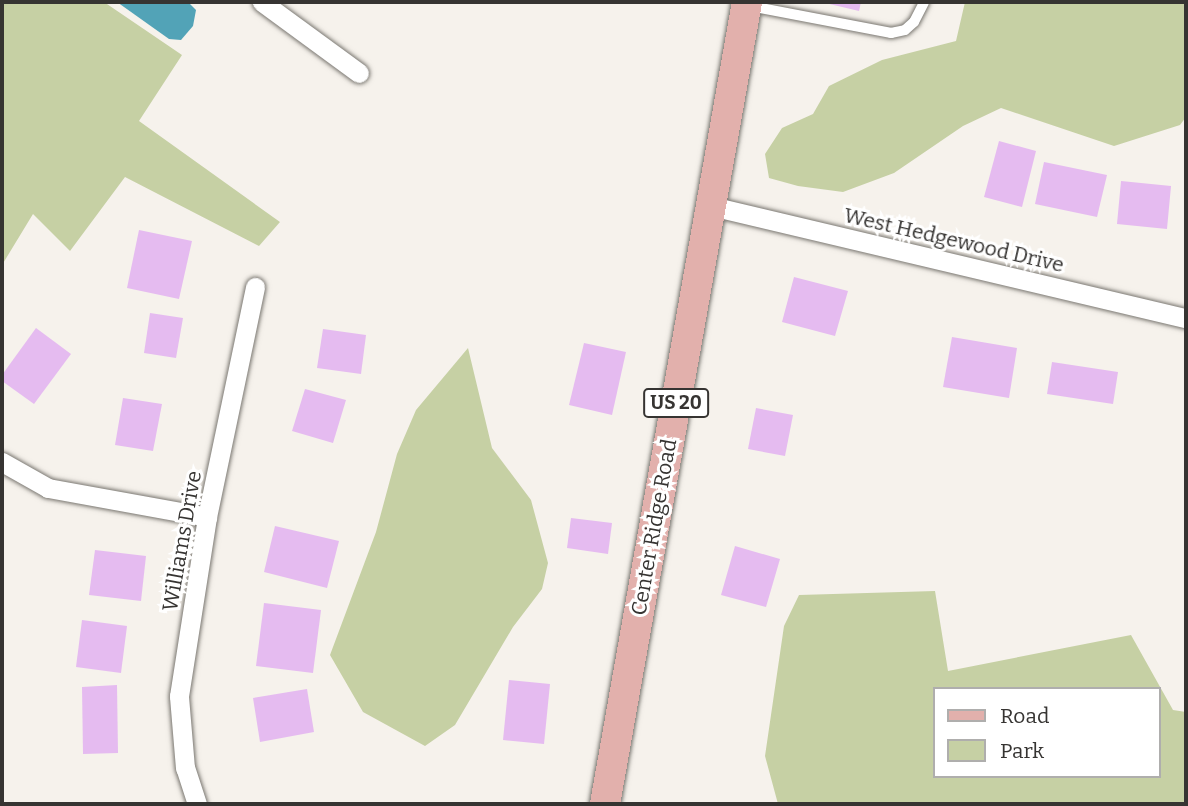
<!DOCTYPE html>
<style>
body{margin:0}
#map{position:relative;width:1188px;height:806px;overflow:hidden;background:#f6f2ec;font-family:Bitter,serif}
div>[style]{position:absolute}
.green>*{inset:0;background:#c6d0a4}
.water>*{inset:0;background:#52a3b7}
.building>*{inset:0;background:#e5bbf0}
.roads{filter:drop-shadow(0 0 2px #7a7771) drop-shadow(0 0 2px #7a7771)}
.service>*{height:10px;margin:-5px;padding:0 5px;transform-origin:5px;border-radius:5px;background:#fff}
.minor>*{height:19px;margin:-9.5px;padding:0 9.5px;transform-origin:9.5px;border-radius:9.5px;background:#fff}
.primary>*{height:30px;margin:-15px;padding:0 15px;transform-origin:15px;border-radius:15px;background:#e2b0ac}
span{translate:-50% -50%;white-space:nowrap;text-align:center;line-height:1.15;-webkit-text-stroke:6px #fff;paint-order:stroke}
.shield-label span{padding:2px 5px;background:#fff;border:2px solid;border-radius:5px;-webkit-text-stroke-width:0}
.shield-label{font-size:19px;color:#363432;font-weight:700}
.street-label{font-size:21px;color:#363432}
.frame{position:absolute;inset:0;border:4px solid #363432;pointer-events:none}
.legend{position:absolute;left:933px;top:687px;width:228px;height:91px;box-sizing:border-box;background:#fff;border:2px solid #afaead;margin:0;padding:9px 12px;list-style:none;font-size:21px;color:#363432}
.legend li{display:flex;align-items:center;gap:14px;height:35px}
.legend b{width:35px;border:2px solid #afaead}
</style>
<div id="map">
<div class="green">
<i style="clip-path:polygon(2px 2px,104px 2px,182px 55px,139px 121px,280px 222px,259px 246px,125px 177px,70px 251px,33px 214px,2px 265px)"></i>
<i style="clip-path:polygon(965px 2px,1186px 2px,1186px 117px,1180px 125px,1114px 146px,1001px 108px,963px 126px,894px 173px,843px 192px,798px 186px,769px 178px,765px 154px,782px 128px,813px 114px,829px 86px,882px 60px,956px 41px)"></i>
<i style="clip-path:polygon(468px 348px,492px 448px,531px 500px,548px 563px,542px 589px,513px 627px,455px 725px,425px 746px,363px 712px,330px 655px,376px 532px,397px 454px,416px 410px)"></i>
<i style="clip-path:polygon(evenodd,935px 591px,948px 671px,1131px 635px,1173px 710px,1186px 712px,1186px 804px,778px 804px,765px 756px,784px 626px,799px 595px,935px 591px,934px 689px,1158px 689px,1158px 776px,934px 776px,934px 689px)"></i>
</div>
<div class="water">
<i style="clip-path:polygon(117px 2px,188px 2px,196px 10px,193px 26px,181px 40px,169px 39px)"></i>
</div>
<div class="building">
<i style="clip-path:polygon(821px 2px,861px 2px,859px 11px)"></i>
<i style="clip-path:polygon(999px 141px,1036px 151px,1022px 207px,984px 197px)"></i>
<i style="clip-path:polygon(1044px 162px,1107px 175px,1097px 217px,1035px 204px)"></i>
<i style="clip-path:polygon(1121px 181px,1171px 186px,1167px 229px,1117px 224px)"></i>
<i style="clip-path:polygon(139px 230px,192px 241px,179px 299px,127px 288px)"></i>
<i style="clip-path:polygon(794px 277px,848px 291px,835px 336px,782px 322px)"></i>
<i style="clip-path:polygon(150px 313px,183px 318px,176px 358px,144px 353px)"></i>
<i style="clip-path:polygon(36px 328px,71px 354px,34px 404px,2px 381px,2px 375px)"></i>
<i style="clip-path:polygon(323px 329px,366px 335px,361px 374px,317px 368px)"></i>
<i style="clip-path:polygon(952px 337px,1017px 348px,1009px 398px,943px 387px)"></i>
<i style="clip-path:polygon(584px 343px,626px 352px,612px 415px,569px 405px)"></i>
<i style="clip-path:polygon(1052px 362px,1118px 372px,1113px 404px,1047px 394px)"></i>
<i style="clip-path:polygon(305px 389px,346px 400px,333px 443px,292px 431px)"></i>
<i style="clip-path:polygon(123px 398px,162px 404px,153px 451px,115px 445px)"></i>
<i style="clip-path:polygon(756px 408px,793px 415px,785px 456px,748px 449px)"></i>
<i style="clip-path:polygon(571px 518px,612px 523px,608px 554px,567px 548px)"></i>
<i style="clip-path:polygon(275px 526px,339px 541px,327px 588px,264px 572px)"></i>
<i style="clip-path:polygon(735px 546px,780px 559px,766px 607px,721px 595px)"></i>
<i style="clip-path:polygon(95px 550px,146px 556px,141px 601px,89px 595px)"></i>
<i style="clip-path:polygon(264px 603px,321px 610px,313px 673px,256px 666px)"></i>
<i style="clip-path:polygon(82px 620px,127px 626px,121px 673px,76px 667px)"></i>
<i style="clip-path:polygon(509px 680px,550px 684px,544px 744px,503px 740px)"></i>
<i style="clip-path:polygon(117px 685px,118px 753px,83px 754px,82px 687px)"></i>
<i style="clip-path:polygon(307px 689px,314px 732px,260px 742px,253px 698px)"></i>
</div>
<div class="roads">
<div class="service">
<i style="left:750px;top:6px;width:144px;rotate:10.8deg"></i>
<i style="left:891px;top:33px;width:14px;rotate:-12deg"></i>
<i style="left:905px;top:30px;width:12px;rotate:-42deg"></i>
<i style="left:914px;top:22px;width:22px;rotate:-63deg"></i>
</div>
<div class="minor">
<i style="left:262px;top:2px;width:120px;rotate:36.2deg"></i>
<i style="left:711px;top:206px;width:488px;rotate:13.3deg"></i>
<i style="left:2px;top:462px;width:53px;rotate:29.5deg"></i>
<i style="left:48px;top:488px;width:162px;rotate:10.3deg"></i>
<i style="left:197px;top:804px;width:38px;rotate:-108deg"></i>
<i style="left:185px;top:768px;width:72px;rotate:-94.8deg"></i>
<i style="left:179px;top:696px;width:181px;rotate:-81.1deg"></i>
<i style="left:207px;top:517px;width:235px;rotate:-78.2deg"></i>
</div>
<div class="primary">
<i style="left:605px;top:804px;width:814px;rotate:-79.96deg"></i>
</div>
</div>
<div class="shield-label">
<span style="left:676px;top:403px">US 20</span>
</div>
<div class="street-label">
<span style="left:954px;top:240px;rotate:13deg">West Hedgewood Drive</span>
<span style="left:654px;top:527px;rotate:-80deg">Center Ridge Road</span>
<span style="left:182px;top:541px;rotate:-80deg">Williams Drive</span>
</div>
<div class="frame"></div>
<ul class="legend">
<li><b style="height:9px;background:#e2b0ac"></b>Road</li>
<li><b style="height:19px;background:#c6d0a4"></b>Park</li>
</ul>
</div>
